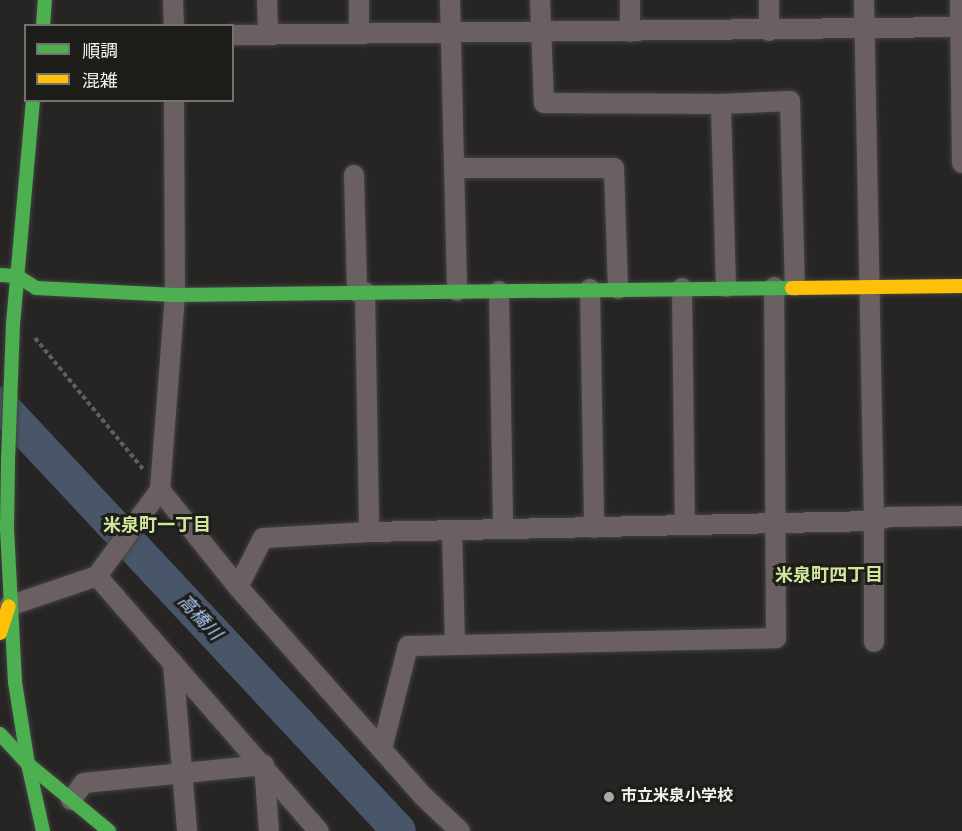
<!DOCTYPE html>
<meta charset="utf-8">
<style>
body{margin:0}
#map{position:relative;width:962px;height:831px;overflow:hidden;background:#262524;font-family:"Sofia Sans Condensed","Noto Sans JP",sans-serif}
div>[style]{position:absolute}
.river>*{height:34px;margin:-17px;padding:0 17px;transform-origin:17px;border-radius:17px;background:#49566a}
.path>*{height:4px;margin-top:-2px;transform-origin:0;background:repeating-linear-gradient(90deg,#625e5f 0 4.5px,transparent 0 7.5px)}
.roads{filter:drop-shadow(0 0 2px #434241) drop-shadow(0 0 2px #434241)}
.street>*{height:20px;margin:-10px;padding:0 10px;transform-origin:10px;border-radius:10px;background:#6a6062}
.fast>*{height:14px;margin:-7px;padding:0 7px;transform-origin:7px;border-radius:7px;background:#4caf50}
.slow>*{height:14px;margin:-7px;padding:0 7px;transform-origin:7px;border-radius:7px;background:#ffc107}
.dots>*{width:16px;height:16px;translate:-50% -50%;box-sizing:border-box;border:3px solid #1d1d1a;border-radius:50%}
span{translate:-50% -50%;white-space:nowrap;text-align:center;line-height:1.15;-webkit-text-stroke:6px #1d1d1a;paint-order:stroke}
.poi-label{font-size:16px;color:#f3f2f0;font-weight:700}
.left{translate:0 -50%;text-align:left}
.neighbourhood-label{font-size:18px;color:#d2e79b;font-weight:700}
.water-label{font-size:18px;color:#b0cefa;font-style:italic}
.legend{position:absolute;left:24px;top:24px;width:210px;height:78px;box-sizing:border-box;background:#1d1d1a;border:2px solid #737270;margin:0;padding:8px 10px;list-style:none;font-size:18px;color:#f3f2f0}
.legend li{display:flex;align-items:center;gap:12px;height:30px}
.legend b{width:30px;border:2px solid #737270}
</style>
<div id="map">
<div class="river">
<i style="left:0;top:404px;width:584px;rotate:46.94deg"></i>
</div>
<div class="path">
<i style="left:35px;top:338px;width:170px;rotate:50.5deg"></i>
</div>
<div class="roads">
<div class="street">
<i style="left:173px;top:0;width:26px;rotate:88deg"></i>
<i style="left:267px;top:0;width:35px;rotate:88deg"></i>
<i style="left:359px;top:0;width:34px;rotate:90deg"></i>
<i style="left:450px;top:0;width:291px;rotate:88.6deg"></i>
<i style="left:540px;top:0;width:103px;rotate:87.8deg"></i>
<i style="left:544px;top:103px;width:177px;rotate:0.3deg"></i>
<i style="left:630px;top:0;width:32px;rotate:90deg"></i>
<i style="left:769px;top:0;width:31px;rotate:90deg"></i>
<i style="left:960px;top:0;width:163px;rotate:89.3deg"></i>
<i style="left:232px;top:35px;width:730px;rotate:-0.63deg"></i>
<i style="left:454px;top:168px;width:160px"></i>
<i style="left:614px;top:168px;width:121px;rotate:88.1deg"></i>
<i style="left:354px;top:175px;width:117px;rotate:88.5deg"></i>
<i style="left:726px;top:287px;width:183px;rotate:-91.6deg"></i>
<i style="left:721px;top:104px;width:69px;rotate:-2.5deg"></i>
<i style="left:790px;top:101px;width:185px;rotate:88.5deg"></i>
<i style="left:682px;top:288px;width:237px;rotate:89.3deg"></i>
<i style="left:590px;top:289px;width:239px;rotate:89deg"></i>
<i style="left:499px;top:291px;width:238px;rotate:89deg"></i>
<i style="left:365px;top:292px;width:240px;rotate:89deg"></i>
<i style="left:160px;top:490px;width:124px;rotate:51.2deg"></i>
<i style="left:238px;top:587px;width:279px;rotate:48.5deg"></i>
<i style="left:423px;top:796px;width:51px;rotate:43.4deg"></i>
<i style="left:452px;top:530px;width:115px;rotate:88.5deg"></i>
<i style="left:97px;top:576px;width:338px;rotate:49deg"></i>
<i style="left:238px;top:587px;width:55px;rotate:-63deg"></i>
<i style="left:263px;top:538px;width:106px;rotate:-3.2deg"></i>
<i style="left:369px;top:532px;width:505px;rotate:-1.25deg"></i>
<i style="left:874px;top:521px;width:521px;rotate:-91.1deg"></i>
<i style="left:9px;top:606px;width:93px;rotate:-18.8deg"></i>
<i style="left:97px;top:576px;width:107px;rotate:-53.8deg"></i>
<i style="left:160px;top:490px;width:196px;rotate:-85.6deg"></i>
<i style="left:175px;top:295px;width:195px;rotate:-90.3deg"></i>
<i style="left:874px;top:642px;width:121px;rotate:-90deg"></i>
<i style="left:874px;top:521px;width:16px;rotate:-15deg"></i>
<i style="left:889px;top:517px;width:73px;rotate:-0.8deg"></i>
<i style="left:173px;top:663px;width:169px;rotate:85.2deg"></i>
<i style="left:382px;top:749px;width:106px;rotate:-75.8deg"></i>
<i style="left:408px;top:646px;width:368px;rotate:-1.2deg"></i>
<i style="left:776px;top:638px;width:351px;rotate:-90.3deg"></i>
<i style="left:71px;top:800px;width:21px;rotate:-53deg"></i>
<i style="left:84px;top:783px;width:181px;rotate:-5.7deg"></i>
<i style="left:264px;top:765px;width:66px;rotate:85.7deg"></i>
</div>
<div class="fast">
<i style="left:43px;top:26px;width:26px;rotate:-86deg"></i>
<i style="left:33px;top:100px;width:225px;rotate:95.1deg"></i>
<i style="left:13px;top:324px;width:139px;rotate:92.1deg"></i>
<i style="left:8px;top:463px;width:66px;rotate:90.9deg"></i>
<i style="left:7px;top:529px;width:153px;rotate:87deg"></i>
<i style="left:15px;top:682px;width:83px;rotate:81deg"></i>
<i style="left:28px;top:764px;width:105px;rotate:39.6deg"></i>
<i style="left:0;top:275px;width:17px;rotate:3deg"></i>
<i style="left:17px;top:276px;width:22px;rotate:32deg"></i>
<i style="left:36px;top:288px;width:139px;rotate:2.9deg"></i>
<i style="left:175px;top:295px;width:617px;rotate:-0.65deg"></i>
<i style="left:0;top:734px;width:41px;rotate:47deg"></i>
<i style="left:28px;top:764px;width:69px;rotate:77.4deg"></i>
</div>
<div class="slow">
<i style="left:792px;top:288px;width:170px;rotate:-0.7deg"></i>
<i style="left:0;top:633px;width:28px;rotate:-72deg"></i>
</div>
</div>
<div class="dots">
<i style="left:609px;top:797px;background:#abaaa9"></i>
</div>
<div class="poi-label">
<span class="left" style="left:621px;top:797px">市立米泉小学校</span>
</div>
<div class="neighbourhood-label">
<span style="left:157px;top:526px">米泉町一丁目</span>
<span style="left:829px;top:576px">米泉町四丁目</span>
</div>
<div class="water-label">
<span style="left:199px;top:618px;rotate:47deg">高橋川</span>
</div>
<ul class="legend">
<li><b style="height:8px;background:#4caf50"></b>順調</li>
<li><b style="height:8px;background:#ffc107"></b>混雑</li>
</ul>
</div>
